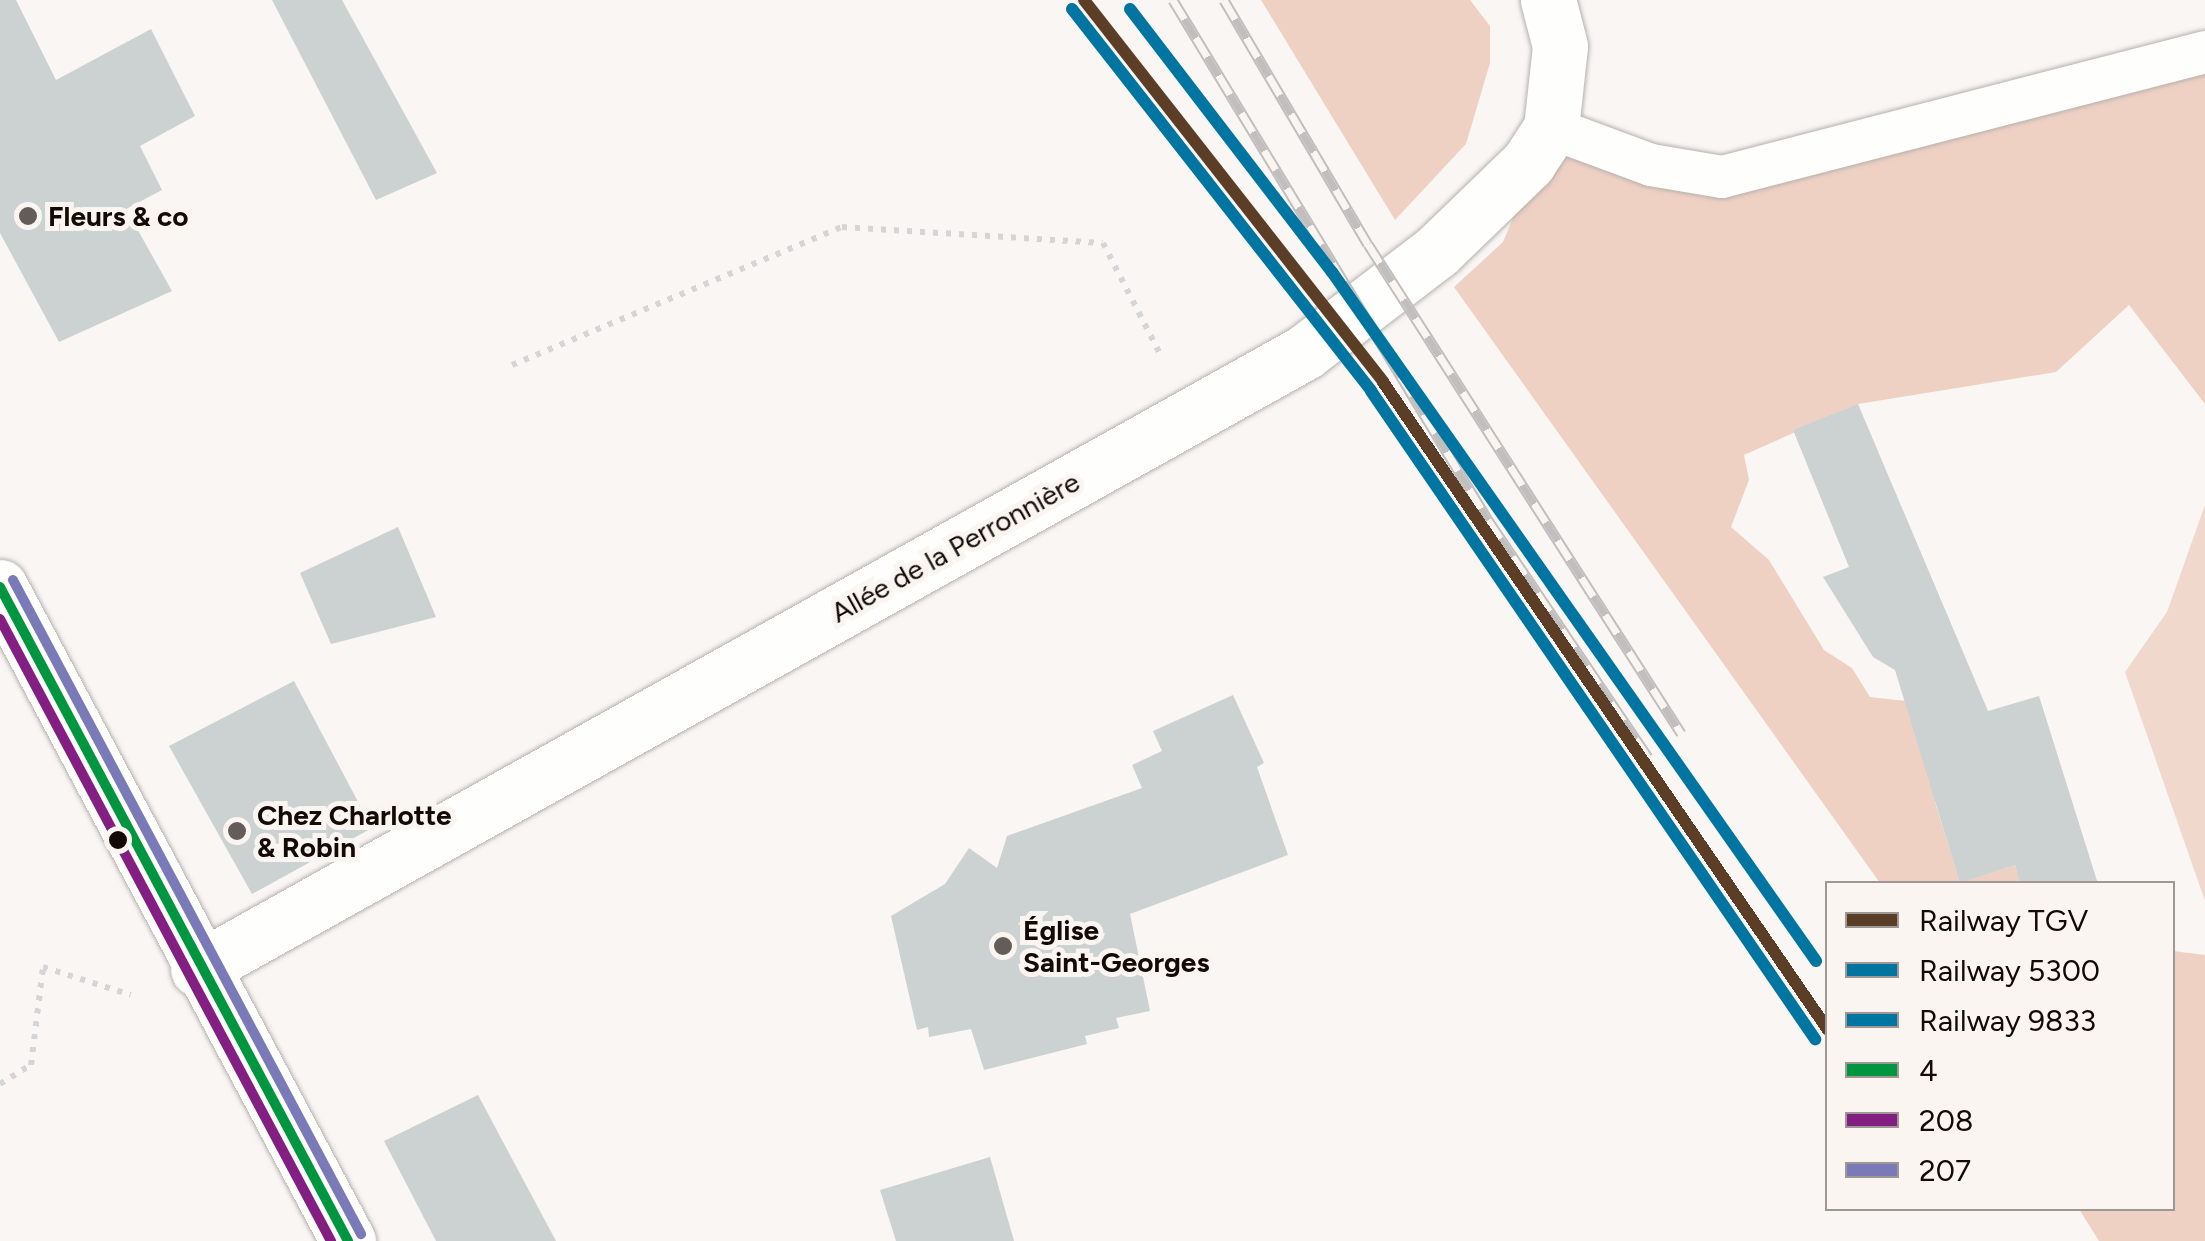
<!DOCTYPE html>
<meta charset="utf-8">
<style>
body{margin:0}
#map{position:relative;width:2205px;height:1241px;overflow:hidden;background:#f9f6f4;font-family:Figtree,sans-serif}
div>[style]{position:absolute}
.green>*{inset:0;background:#f0d8cd}
.forest>*{inset:0;background:#efd1c4}
.building>*{inset:0;background:#ccd2d1}
.path>*{height:6px;margin-top:-3px;transform-origin:0;background:repeating-linear-gradient(90deg,#d6d5d5 0 5px,transparent 0 13px)}
.roads{filter:drop-shadow(0 0 2px #b7b0ad) drop-shadow(0 0 2px #b7b0ad)}
.lane>*{height:42px;margin:-21px;padding:0 21px;transform-origin:21px;border-radius:21px;background:#fefefd}
.street>*{height:55px;margin:-27.5px;padding:0 27.5px;transform-origin:27.5px;border-radius:27.5px;background:#fefefd}
.secondary>*{height:55px;margin:-27.5px;padding:0 27.5px;transform-origin:27.5px;border-radius:27.5px;background:#fefefd}
.rail>*{height:11px;margin-top:-5.5px;transform-origin:0;background:repeating-linear-gradient(90deg,#fbf5f2 0 22px,#c0bfbe 0 44px);box-sizing:border-box;border-block:2px solid #c0bfbe}
.bus-1>*{height:10px;margin:-5px;padding:0 5px;transform-origin:5px;border-radius:5px;background:#009640}
.bus-2>*{height:10px;margin:-5px;padding:0 5px;transform-origin:5px;border-radius:5px;background:#831f82}
.bus-3>*{height:10px;margin:-5px;padding:0 5px;transform-origin:5px;border-radius:5px;background:#7a7ab9}
.rail-1>*{height:12px;margin:-6px;padding:0 6px;transform-origin:6px;border-radius:6px;background:#5c3e26}
.rail-2>*{height:12px;margin:-6px;padding:0 6px;transform-origin:6px;border-radius:6px;background:#0075a1}
.rail-3>*{height:12px;margin:-6px;padding:0 6px;transform-origin:6px;border-radius:6px;background:#0075a1}
.dots>*{width:28px;height:28px;translate:-50% -50%;box-sizing:border-box;border:5px solid #fbf5f2;border-radius:50%}
span{translate:-50% -50%;white-space:nowrap;text-align:center;line-height:1.15;-webkit-text-stroke:10px #fbf5f2;paint-order:stroke}
.poi-label{font-size:28px;color:#130905;font-weight:700}
.left{translate:0 -50%;text-align:left}
.street-label{font-size:28px;color:#130905}
.legend{position:absolute;left:1825px;top:881px;width:350px;height:330px;box-sizing:border-box;background:#fbf5f2;border:2px solid #9e9793;margin:0;padding:12px 18px;list-style:none;font-size:30px;color:#130905}
.legend li{display:flex;align-items:center;gap:20px;height:50px}
.legend b{width:50px;border:2px solid #9e9793}
</style>
<div id="map">
<div class="green">
<i style="clip-path:polygon(2205px 505px,2205px 901px,2125px 672px,2167px 612px)"></i>
</div>
<div class="forest">
<i style="clip-path:polygon(1261px 0,1470px 0,1490px 26px,1490px 63px,1466px 144px,1395px 220px)"></i>
<i style="clip-path:polygon(2205px 52px,2205px 404px,2129px 305px,2056px 372px,1858px 404px,1744px 455px,1749px 480px,1731px 527px,1769px 560px,1824px 650px,1852px 668px,1870px 697px,1906px 701px,1968px 792px,1935px 802px,1960px 882px,2015px 865px,2020px 883px,1880px 883px,1454px 287px,1503px 242px,1551px 128px,1722px 177px)"></i>
<i style="clip-path:polygon(2173px 951px,2205px 955px,2205px 1241px,2099px 1241px,2079px 1209px,2172px 1208px)"></i>
</div>
<div class="building">
<i style="clip-path:polygon(0 0,16px 0,56px 80px,151px 29px,195px 116px,140px 146px,162px 190px,126px 209px,172px 291px,59px 342px,0 233px)"></i>
<i style="clip-path:polygon(272px 0,342px 0,437px 173px,376px 200px)"></i>
<i style="clip-path:polygon(1858px 404px,1988px 711px,2039px 696px,2098px 884px,2020px 884px,2015px 865px,1960px 883px,1895px 670px,1873px 657px,1823px 577px,1849px 567px,1793px 430px)"></i>
<i style="clip-path:polygon(398px 527px,436px 617px,331px 644px,300px 573px)"></i>
<i style="clip-path:polygon(294px 681px,372px 828px,252px 894px,169px 746px)"></i>
<i style="clip-path:polygon(1233px 695px,1264px 763px,1257px 767px,1288px 855px,1130px 914px,1150px 1011px,1116px 1018px,1119px 1028px,1085px 1036px,1087px 1044px,984px 1070px,971px 1029px,929px 1037px,928px 1027px,917px 1030px,891px 916px,945px 884px,969px 848px,997px 868px,1007px 836px,1142px 788px,1132px 765px,1162px 751px,1153px 731px)"></i>
<i style="clip-path:polygon(478px 1095px,556px 1241px,436px 1241px,384px 1141px)"></i>
<i style="clip-path:polygon(990px 1157px,1014px 1241px,896px 1241px,880px 1190px)"></i>
</div>
<div class="path">
<i style="left:512px;top:365px;width:358px;rotate:-22.7deg"></i>
<i style="left:842px;top:227px;width:261px;rotate:3.5deg"></i>
<i style="left:1103px;top:243px;width:123px;rotate:62.8deg"></i>
<i style="left:0;top:1084px;width:36px;rotate:-32deg"></i>
<i style="left:31px;top:1065px;width:99px;rotate:-83deg"></i>
<i style="left:43px;top:967px;width:92px;rotate:17.7deg"></i>
</div>
<div class="roads">
<div class="lane">
<i style="left:1551px;top:128px;width:107px;rotate:20.3deg"></i>
<i style="left:1651px;top:165px;width:72px;rotate:9.6deg"></i>
<i style="left:1722px;top:177px;width:499px;rotate:-14.5deg"></i>
</div>
<div class="street">
<i style="left:198px;top:969px;width:1267px;rotate:-29.13deg"></i>
<i style="left:1305px;top:352px;width:166px;rotate:-37.4deg"></i>
<i style="left:1437px;top:251px;width:127px;rotate:-44deg"></i>
<i style="left:1528px;top:163px;width:42px;rotate:-56.7deg"></i>
<i style="left:1551px;top:128px;width:82px;rotate:-83.7deg"></i>
<i style="left:1560px;top:46px;width:48px;rotate:-104.6deg"></i>
</div>
<div class="secondary">
<i style="left:0;top:587px;width:741px;rotate:61.98deg"></i>
</div>
</div>
<div class="rail">
<i style="left:1173px;top:0;width:608px;rotate:58.79deg"></i>
<i style="left:1488px;top:520px;width:286px;rotate:56deg"></i>
<i style="left:1224px;top:0;width:283px;rotate:59.5deg"></i>
<i style="left:1368px;top:244px;width:581px;rotate:57.38deg"></i>
</div>
<div class="bus-1">
<i style="left:0;top:587px;width:741px;rotate:61.98deg"></i>
</div>
<div class="bus-2">
<i style="left:0;top:619px;width:705px;rotate:61.98deg"></i>
</div>
<div class="bus-3">
<i style="left:13px;top:580px;width:741px;rotate:61.98deg"></i>
</div>
<div class="rail-1">
<i style="left:1084px;top:0;width:485px;rotate:51.9deg"></i>
<i style="left:1383px;top:382px;width:786px;rotate:55.52deg"></i>
</div>
<div class="rail-2">
<i style="left:1072px;top:9px;width:485px;rotate:51.9deg"></i>
<i style="left:1371px;top:391px;width:786px;rotate:55.58deg"></i>
</div>
<div class="rail-3">
<i style="left:1130px;top:9px;width:332px;rotate:52.5deg"></i>
<i style="left:1332px;top:272px;width:842px;rotate:54.91deg"></i>
</div>
<div class="dots">
<i style="left:28px;top:216px;background:#645c59"></i>
<i style="left:237px;top:831px;background:#645c59"></i>
<i style="left:118px;top:840px;background:#130905"></i>
<i style="left:1003px;top:946px;background:#645c59"></i>
</div>
<div class="poi-label">
<span class="left" style="left:48px;top:216px">Fleurs &amp; co</span>
<span class="left" style="left:257px;top:831px">Chez Charlotte<br>&amp; Robin</span>
<span class="left" style="left:1023px;top:946px">Église<br>Saint-Georges</span>
</div>
<div class="street-label">
<span style="left:955px;top:547px;rotate:-29deg">Allée de la Perronnière</span>
</div>
<ul class="legend">
<li><b style="height:12px;background:#5c3e26"></b>Railway TGV</li>
<li><b style="height:12px;background:#0075a1"></b>Railway 5300</li>
<li><b style="height:12px;background:#0075a1"></b>Railway 9833</li>
<li><b style="height:12px;background:#009640"></b>4</li>
<li><b style="height:12px;background:#831f82"></b>208</li>
<li><b style="height:12px;background:#7a7ab9"></b>207</li>
</ul>
</div>
